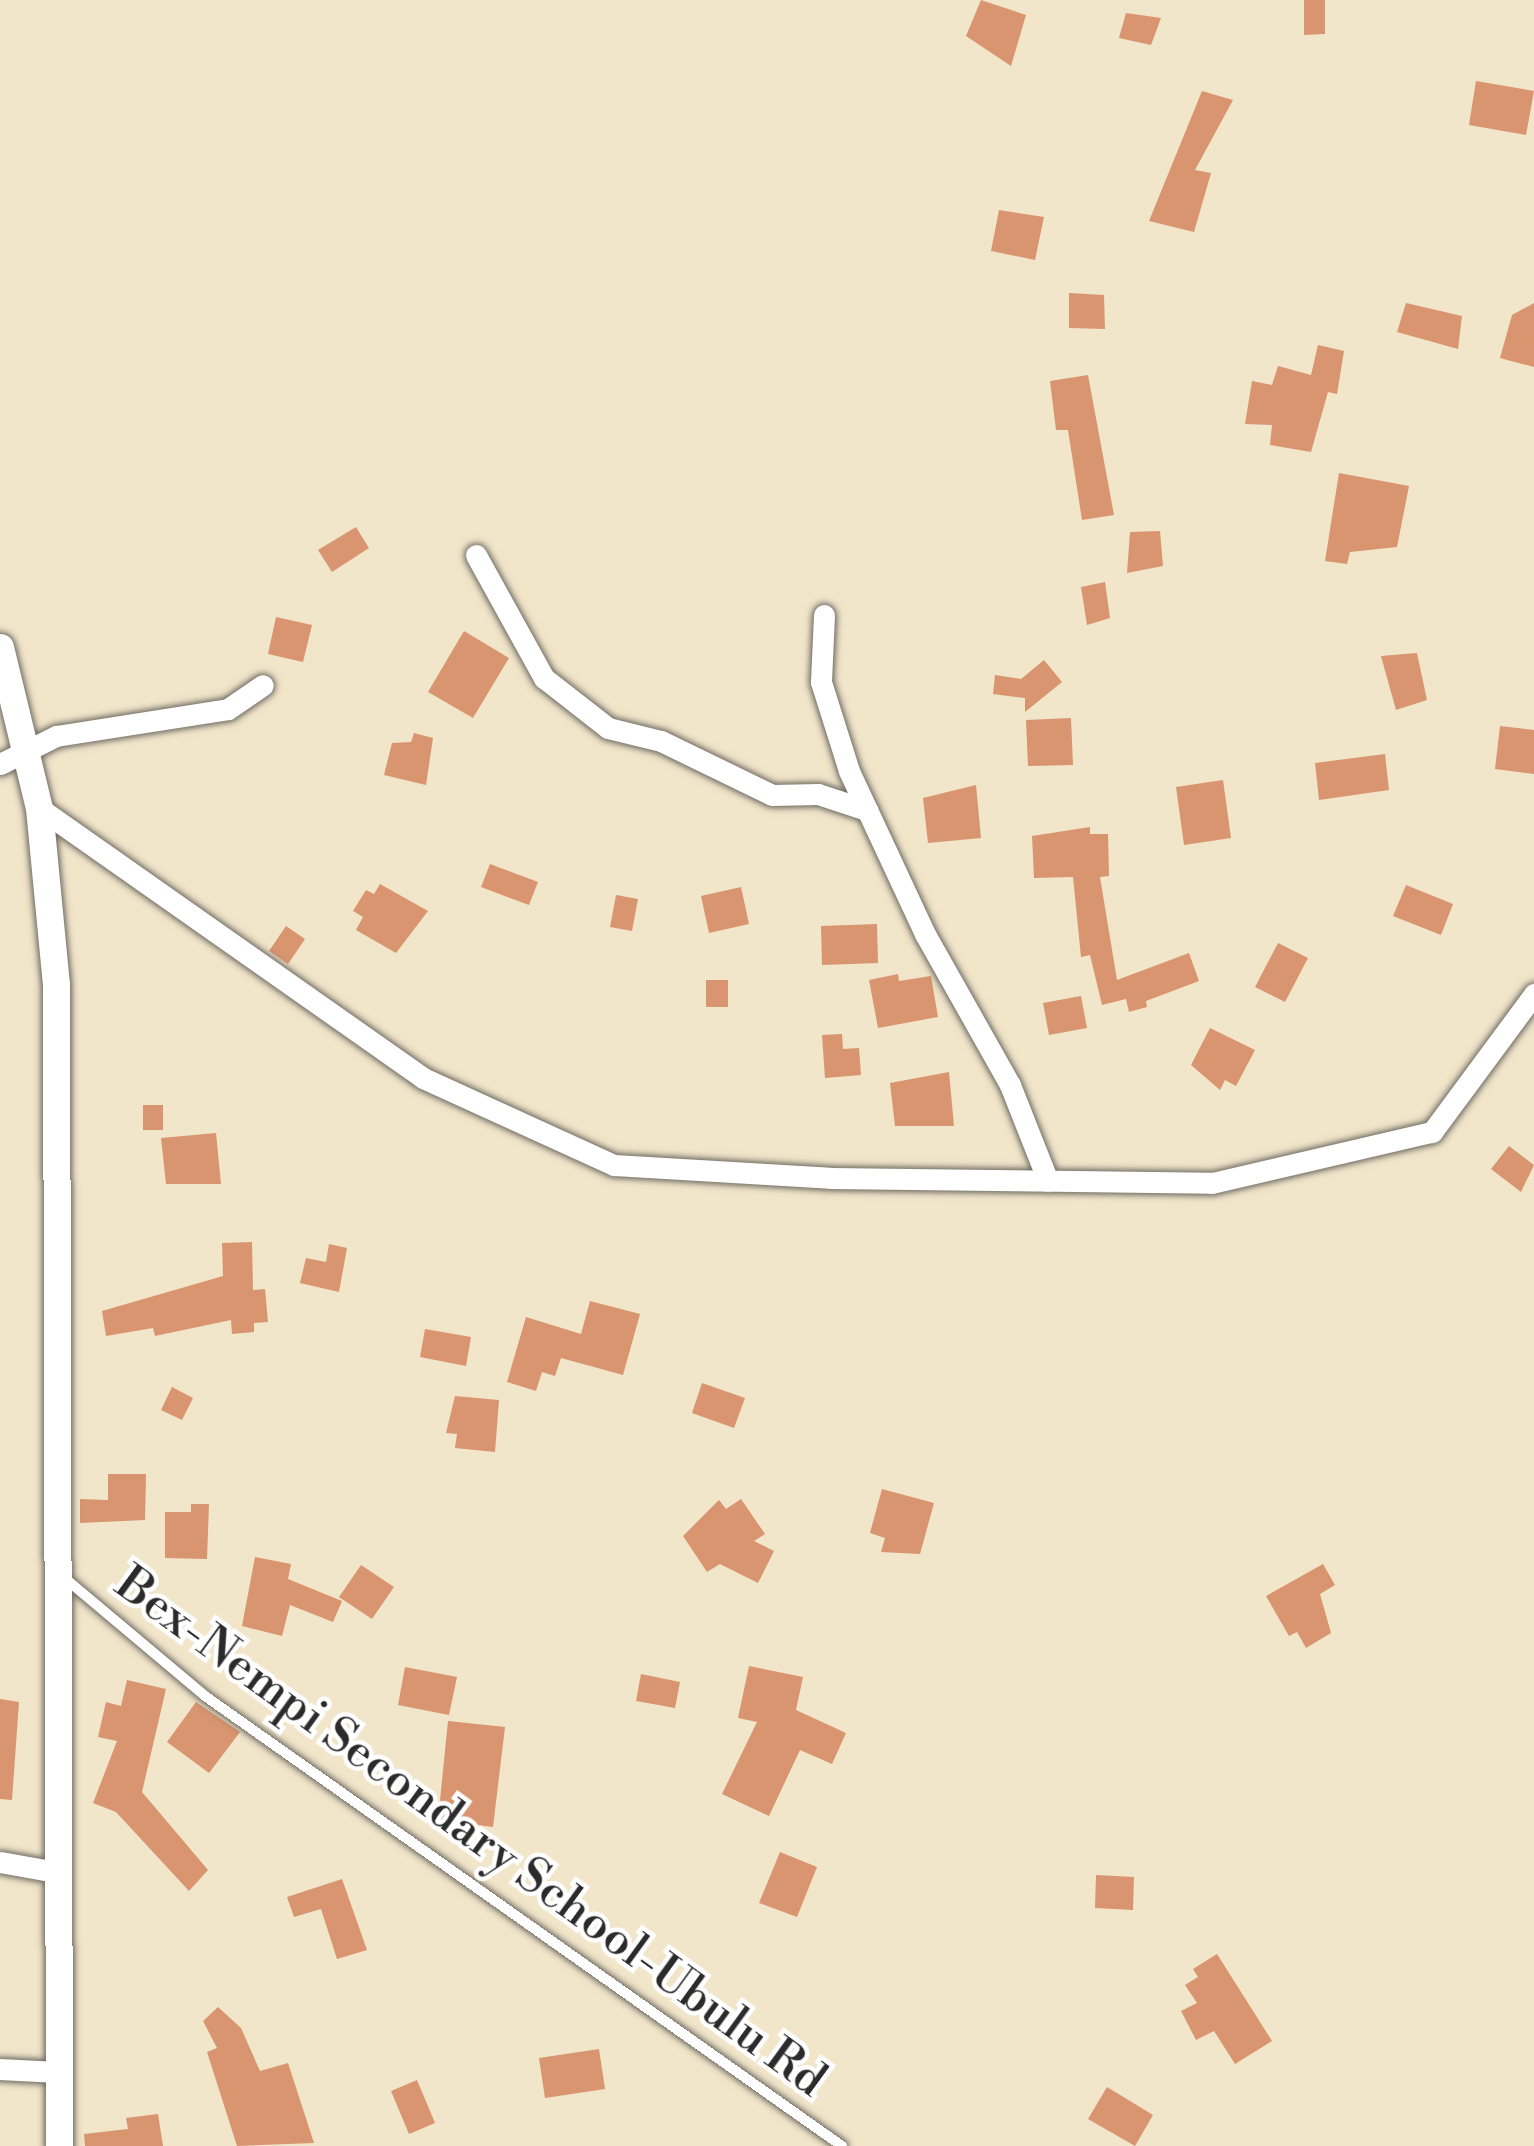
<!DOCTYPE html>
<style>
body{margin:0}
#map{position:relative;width:1534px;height:2146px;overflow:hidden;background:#f1e5ca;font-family:"Libre Bodoni",serif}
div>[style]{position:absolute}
.building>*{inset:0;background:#d9956f}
.roads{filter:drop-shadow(0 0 3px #706c63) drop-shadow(0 0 3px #706c63)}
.service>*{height:10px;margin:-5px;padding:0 5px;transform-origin:5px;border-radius:5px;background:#fff}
.minor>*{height:21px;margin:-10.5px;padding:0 10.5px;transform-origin:10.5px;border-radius:10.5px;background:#fff}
.tertiary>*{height:27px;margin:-13.5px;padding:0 13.5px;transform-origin:13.5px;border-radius:13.5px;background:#fff}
span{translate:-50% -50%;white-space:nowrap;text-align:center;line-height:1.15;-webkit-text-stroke:9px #fff;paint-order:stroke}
.street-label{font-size:48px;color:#2b2b2b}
</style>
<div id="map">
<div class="building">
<i style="clip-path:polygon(981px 0,1026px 15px,1011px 66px,966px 36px)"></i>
<i style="clip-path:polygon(1304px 0,1325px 0,1325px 34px,1304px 35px)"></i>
<i style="clip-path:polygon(1126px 13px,1161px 18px,1151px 45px,1119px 38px)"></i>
<i style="clip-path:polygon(1476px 81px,1534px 91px,1526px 135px,1469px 125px)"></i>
<i style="clip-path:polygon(1202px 91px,1233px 100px,1195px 170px,1211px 173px,1194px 232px,1149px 221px)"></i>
<i style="clip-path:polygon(999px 210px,1044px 217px,1035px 260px,991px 251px)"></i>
<i style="clip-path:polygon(1069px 293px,1104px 295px,1105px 329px,1069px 328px)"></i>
<i style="clip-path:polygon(1406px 303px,1462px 316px,1458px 349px,1397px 332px)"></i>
<i style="clip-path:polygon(1534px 303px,1534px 367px,1500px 358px,1512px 315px)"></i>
<i style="clip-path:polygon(1318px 345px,1344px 351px,1337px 394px,1328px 392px,1311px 452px,1270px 445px,1272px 425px,1245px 424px,1252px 381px,1272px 385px,1278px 366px,1311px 375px)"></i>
<i style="clip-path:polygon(1088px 375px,1114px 515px,1082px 520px,1068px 430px,1056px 430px,1050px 381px)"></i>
<i style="clip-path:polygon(1339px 473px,1409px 486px,1397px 547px,1350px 552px,1347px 564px,1325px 561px)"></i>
<i style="clip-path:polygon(356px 527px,369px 548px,332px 572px,318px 550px)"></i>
<i style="clip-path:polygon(1160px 531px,1163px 566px,1127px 573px,1130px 532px)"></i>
<i style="clip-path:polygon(1105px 582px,1110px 618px,1087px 625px,1081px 587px)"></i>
<i style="clip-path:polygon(276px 617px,312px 625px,303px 662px,268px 654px)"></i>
<i style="clip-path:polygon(464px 631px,509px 658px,473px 718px,428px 692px)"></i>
<i style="clip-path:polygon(1417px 653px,1427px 700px,1396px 710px,1381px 656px)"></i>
<i style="clip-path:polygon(1044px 660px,1062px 682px,1025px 712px,1025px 698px,993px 694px,995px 675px,1021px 679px)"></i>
<i style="clip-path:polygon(1071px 718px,1073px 765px,1028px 766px,1026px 720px)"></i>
<i style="clip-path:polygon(1500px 726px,1534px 730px,1534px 774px,1495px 769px)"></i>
<i style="clip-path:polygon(414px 733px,433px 738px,426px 785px,384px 775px,392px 743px,411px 742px)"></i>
<i style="clip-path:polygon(1385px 754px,1389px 790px,1319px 800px,1315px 763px)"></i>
<i style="clip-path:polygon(1223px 780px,1231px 838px,1184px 845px,1176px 787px)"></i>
<i style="clip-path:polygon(976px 785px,981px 838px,928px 843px,923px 798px)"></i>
<i style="clip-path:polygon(1090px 827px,1090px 834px,1108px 834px,1109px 876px,1100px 877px,1117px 980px,1189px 953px,1199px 981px,1146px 1001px,1147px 1007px,1129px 1012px,1126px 999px,1102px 1005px,1090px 955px,1081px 957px,1073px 877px,1034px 878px,1032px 836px)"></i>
<i style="clip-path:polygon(490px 864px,538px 882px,529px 905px,481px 887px)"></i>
<i style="clip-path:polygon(380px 884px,428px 911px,396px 953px,356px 930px,363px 917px,353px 911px,366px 890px,374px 894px)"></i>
<i style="clip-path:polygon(1406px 885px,1453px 904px,1441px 935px,1393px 916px)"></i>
<i style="clip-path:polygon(741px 887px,749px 924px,709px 933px,701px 896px)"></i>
<i style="clip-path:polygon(616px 895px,638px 899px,632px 931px,610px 927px)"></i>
<i style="clip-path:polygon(877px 924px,878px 963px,822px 965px,821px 926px)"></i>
<i style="clip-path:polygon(286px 926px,305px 939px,288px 964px,269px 951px)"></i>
<i style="clip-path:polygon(1278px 943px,1308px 958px,1285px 1002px,1255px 987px)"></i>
<i style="clip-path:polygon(898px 974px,899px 981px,931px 976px,938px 1017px,878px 1028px,869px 980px)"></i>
<i style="clip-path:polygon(706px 980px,728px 980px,728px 1007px,706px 1007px)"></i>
<i style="clip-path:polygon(1081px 996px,1087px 1028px,1049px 1035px,1043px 1003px)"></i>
<i style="clip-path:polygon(1210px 1028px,1255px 1050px,1236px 1086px,1225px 1080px,1220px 1090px,1191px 1065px)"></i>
<i style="clip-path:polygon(842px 1034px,843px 1049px,859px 1048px,861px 1075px,825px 1078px,822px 1035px)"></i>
<i style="clip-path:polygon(949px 1072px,954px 1126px,895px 1126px,890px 1083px)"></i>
<i style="clip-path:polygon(143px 1105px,163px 1105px,163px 1130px,143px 1130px)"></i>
<i style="clip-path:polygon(216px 1133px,221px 1184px,166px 1184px,161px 1138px)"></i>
<i style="clip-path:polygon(1509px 1146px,1534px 1165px,1521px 1192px,1491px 1169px)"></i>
<i style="clip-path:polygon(252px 1242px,253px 1290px,265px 1289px,268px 1322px,254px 1323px,254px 1332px,232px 1334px,231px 1320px,155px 1336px,153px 1328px,106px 1336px,102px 1311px,223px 1276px,222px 1243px)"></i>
<i style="clip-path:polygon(329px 1244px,347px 1248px,339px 1292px,300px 1283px,306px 1258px,326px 1262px)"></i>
<i style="clip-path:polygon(590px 1301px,640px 1314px,623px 1375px,561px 1358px,555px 1376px,542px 1372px,536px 1391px,507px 1382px,526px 1317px,581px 1334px)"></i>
<i style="clip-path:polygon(425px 1329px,471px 1337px,466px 1366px,420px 1357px)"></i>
<i style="clip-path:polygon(702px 1383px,745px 1398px,734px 1428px,692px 1413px)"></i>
<i style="clip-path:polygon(172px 1387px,193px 1398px,182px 1420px,161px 1410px)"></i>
<i style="clip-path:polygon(455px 1396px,499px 1400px,495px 1452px,455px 1448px,457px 1434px,446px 1433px)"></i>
<i style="clip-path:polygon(108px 1474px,146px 1474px,145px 1520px,80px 1523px,80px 1499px,108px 1500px)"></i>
<i style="clip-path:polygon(882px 1489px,934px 1503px,920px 1554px,881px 1552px,885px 1538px,870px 1533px)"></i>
<i style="clip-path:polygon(741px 1499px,765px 1534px,754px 1541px,774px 1551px,758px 1583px,720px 1564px,707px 1572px,683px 1536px,719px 1500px,726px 1509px)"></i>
<i style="clip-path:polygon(191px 1504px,209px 1504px,207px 1559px,165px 1558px,165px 1512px,191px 1512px)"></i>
<i style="clip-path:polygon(255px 1557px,291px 1564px,288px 1579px,342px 1601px,333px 1622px,290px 1605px,282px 1636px,242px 1626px)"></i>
<i style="clip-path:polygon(1323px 1564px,1335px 1585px,1320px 1594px,1331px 1633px,1306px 1648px,1297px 1632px,1289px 1636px,1266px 1596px)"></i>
<i style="clip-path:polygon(361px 1565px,394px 1587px,372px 1619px,339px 1597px)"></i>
<i style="clip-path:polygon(749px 1666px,803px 1677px,796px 1710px,846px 1733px,832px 1764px,800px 1750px,769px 1816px,722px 1794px,757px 1722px,738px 1718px)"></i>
<i style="clip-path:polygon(405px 1667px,457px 1677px,449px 1715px,398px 1705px)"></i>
<i style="clip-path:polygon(641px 1674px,680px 1682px,675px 1708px,636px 1701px)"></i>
<i style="clip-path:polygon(127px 1680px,166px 1689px,142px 1792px,208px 1870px,189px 1891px,116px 1812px,93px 1803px,117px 1741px,98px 1737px,106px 1702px,121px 1706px)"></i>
<i style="clip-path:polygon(0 1699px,19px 1702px,12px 1800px,0 1799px)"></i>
<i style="clip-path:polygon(196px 1702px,240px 1732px,209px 1773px,167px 1742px)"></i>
<i style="clip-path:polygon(448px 1721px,505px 1727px,493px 1827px,438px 1820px)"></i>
<i style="clip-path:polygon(780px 1852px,817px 1867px,797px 1917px,759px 1903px)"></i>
<i style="clip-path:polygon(1096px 1875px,1134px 1877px,1133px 1910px,1095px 1908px)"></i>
<i style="clip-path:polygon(342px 1879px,367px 1950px,337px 1959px,321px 1909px,294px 1917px,287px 1897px)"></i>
<i style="clip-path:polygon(1217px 1954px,1272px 2041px,1235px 2064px,1214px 2031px,1196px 2040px,1181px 2011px,1197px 2003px,1185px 1985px,1198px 1977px,1193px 1969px)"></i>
<i style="clip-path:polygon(218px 2007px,241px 2028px,260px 2071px,288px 2063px,314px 2143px,237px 2146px,207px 2052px,217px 2048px,203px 2021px)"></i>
<i style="clip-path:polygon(599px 2049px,605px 2089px,545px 2098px,539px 2058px)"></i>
<i style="clip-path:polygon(417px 2080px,435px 2123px,409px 2134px,391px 2091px)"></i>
<i style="clip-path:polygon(1107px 2087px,1153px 2115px,1135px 2146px,1088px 2119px)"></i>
<i style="clip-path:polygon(158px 2114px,163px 2146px,85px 2146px,84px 2134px,128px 2129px,126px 2118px)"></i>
</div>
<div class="roads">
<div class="service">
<i style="left:61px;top:1575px;width:188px;rotate:40deg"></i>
<i style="left:205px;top:1696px;width:780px;rotate:35.24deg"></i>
</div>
<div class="minor">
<i style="left:476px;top:555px;width:141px;rotate:61.1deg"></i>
<i style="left:544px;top:678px;width:81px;rotate:38deg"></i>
<i style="left:608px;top:728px;width:55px;rotate:13.8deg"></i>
<i style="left:661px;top:741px;width:123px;rotate:25.9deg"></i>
<i style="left:772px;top:795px;width:46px;rotate:-1.2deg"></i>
<i style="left:818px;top:794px;width:52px;rotate:18.1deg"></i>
<i style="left:824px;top:615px;width:67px;rotate:92.6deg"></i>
<i style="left:821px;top:682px;width:93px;rotate:72.5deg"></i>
<i style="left:849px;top:771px;width:180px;rotate:65deg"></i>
<i style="left:925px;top:934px;width:173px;rotate:60.6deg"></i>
<i style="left:1010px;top:1085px;width:103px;rotate:68.4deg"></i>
<i style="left:0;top:764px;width:63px;rotate:-26.6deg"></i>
<i style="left:56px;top:736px;width:174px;rotate:-8.9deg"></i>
<i style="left:228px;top:709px;width:42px;rotate:-34.4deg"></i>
<i style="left:39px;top:808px;width:469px;rotate:35.1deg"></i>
<i style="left:423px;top:1078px;width:210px;rotate:24.5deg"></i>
<i style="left:614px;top:1165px;width:216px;rotate:3.4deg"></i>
<i style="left:830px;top:1178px;width:382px;rotate:0.7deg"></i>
<i style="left:1212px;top:1183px;width:226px;rotate:-13.1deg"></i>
<i style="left:1432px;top:1132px;width:172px;rotate:-53.5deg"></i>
<i style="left:0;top:1862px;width:57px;rotate:10.1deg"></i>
<i style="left:0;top:2069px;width:57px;rotate:3deg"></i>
</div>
<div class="tertiary">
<i style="left:0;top:647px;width:166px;rotate:76.4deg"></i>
<i style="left:39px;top:808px;width:177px;rotate:84.5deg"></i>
<i style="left:56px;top:984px;width:1162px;rotate:89.85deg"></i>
</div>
</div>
<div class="street-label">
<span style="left:470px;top:1833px;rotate:36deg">Bex-Nempi Secondary School-Ubulu Rd</span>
</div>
</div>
